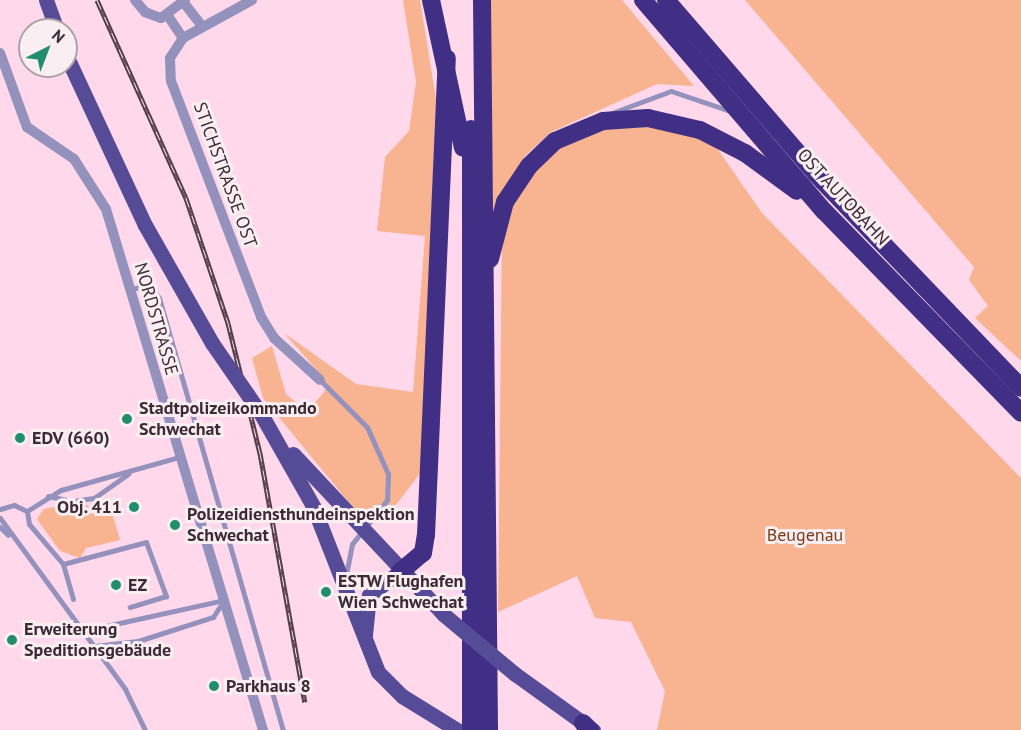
<!DOCTYPE html>
<meta charset="utf-8">
<style>
body{margin:0}
#map{position:relative;width:1021px;height:730px;overflow:hidden;background:#ffd8eb;font-family:"PT Sans",sans-serif}
div>[style]{position:absolute}
.green>*{inset:0;background:#f8b391}
.service>*{height:5px;margin:-2.5px;padding:0 2.5px;transform-origin:2.5px;border-radius:2.5px;background:#9492bc}
.minor>*{height:10px;margin:-5px;padding:0 5px;transform-origin:5px;border-radius:5px;background:#9492bc}
.primary>*{height:15px;margin:-7.5px;padding:0 7.5px;transform-origin:7.5px;border-radius:7.5px;background:#554b96}
.motorway>*{height:18px;margin:-9px;padding:0 9px;transform-origin:9px;border-radius:9px;background:#412f86}
.rail>*{height:5px;margin-top:-2.5px;transform-origin:0;background:repeating-linear-gradient(90deg,#f9eff3 0 9px,#533e49 0 18px);box-sizing:border-box;border-block:2px solid #533e49}
.primary-bridge>*{height:15px;margin:-7.5px;padding:0 7.5px;transform-origin:7.5px;border-radius:7.5px;background:#554b96}
.dots>*{width:16px;height:16px;translate:-50% -50%;box-sizing:border-box;border:3px solid #f9eff3;border-radius:50%}
span{translate:-50% -50%;white-space:nowrap;text-align:center;line-height:1.15;-webkit-text-stroke:6px #f9eff3;paint-order:stroke}
.street-label{font-size:18px;color:#3d2b34}
.poi-label{font-size:18px;color:#3d2b34;font-weight:700}
.left{translate:0 -50%;text-align:left}
.right{translate:-100% -50%;text-align:right}
.park-label{font-size:18px;color:#7d3c18}
.north{position:absolute;left:18px;top:18px;width:60px;height:60px;box-sizing:border-box;background:#f9eff3;border:2px solid #aea1a7;border-radius:50%;rotate:42deg;font-size:16px;font-weight:700;line-height:24px;text-align:center;color:#3d2b34}
.north::after{content:'';display:block;margin:auto;width:21px;height:27px;background:#218d6c;clip-path:polygon(50% 0,100% 100%,50% 72%,0 100%)}
</style>
<div id="map">
<div class="green">
<i style="clip-path:polygon(403px 0,420px 0,436px 99px,421px 472px,396px 505px,356px 511px,263px 398px,252px 358px,272px 346px,286px 394px,307px 412px,325px 391px,323px 377px,284px 333px,356px 384px,413px 392px,425px 236px,377px 231px,385px 157px,409px 131px,416px 82px)"></i>
<i style="clip-path:polygon(490px 0,622px 0,694px 86px,657px 84px,551px 132px,525px 156px,493px 217px)"></i>
<i style="clip-path:polygon(745px 0,1021px 0,1021px 361px,975px 318px,988px 306px,969px 280px,974px 267px)"></i>
<i style="clip-path:polygon(646px 123px,712px 141px,762px 213px,1021px 478px,1021px 730px,657px 730px,665px 691px,631px 622px,595px 618px,577px 576px,498px 612px,502px 231px,517px 192px,536px 165px,561px 147px,586px 132px)"></i>
<i style="clip-path:polygon(108px 499px,120px 540px,86px 548px,80px 558px,60px 551px,37px 519px,44px 509px,59px 506px,88px 505px,92px 514px)"></i>
</div>
<div class="service">
<i style="left:609px;top:114px;width:66px;rotate:-20.4deg"></i>
<i style="left:671px;top:91px;width:62px;rotate:18.7deg"></i>
<i style="left:131px;top:289px;width:19px;rotate:-12deg"></i>
<i style="left:150px;top:285px;width:16px;rotate:55deg"></i>
<i style="left:159px;top:298px;width:449px;rotate:74deg"></i>
<i style="left:320px;top:380px;width:66px;rotate:45deg"></i>
<i style="left:367px;top:427px;width:51px;rotate:65.9deg"></i>
<i style="left:388px;top:474px;width:26px;rotate:92deg"></i>
<i style="left:387px;top:500px;width:56px;rotate:128.5deg"></i>
<i style="left:352px;top:544px;width:32px;rotate:101deg"></i>
<i style="left:48px;top:496px;width:25px;rotate:12deg"></i>
<i style="left:72px;top:501px;width:22px;rotate:-8deg"></i>
<i style="left:94px;top:498px;width:42px;rotate:-35.2deg"></i>
<i style="left:0;top:509px;width:15px;rotate:-16deg"></i>
<i style="left:14px;top:505px;width:14px;rotate:25deg"></i>
<i style="left:0;top:518px;width:212px;rotate:53.8deg"></i>
<i style="left:125px;top:689px;width:46px;rotate:64deg"></i>
<i style="left:0;top:527px;width:11px;rotate:45deg"></i>
<i style="left:63px;top:564px;width:86px;rotate:-14.8deg"></i>
<i style="left:146px;top:542px;width:58px;rotate:69.7deg"></i>
<i style="left:166px;top:596px;width:38px;rotate:163deg"></i>
<i style="left:73px;top:599px;width:36px;rotate:-106deg"></i>
<i style="left:63px;top:564px;width:52px;rotate:-130.4deg"></i>
<i style="left:29px;top:524px;width:13px;rotate:-99deg"></i>
<i style="left:27px;top:511px;width:40px;rotate:-32deg"></i>
<i style="left:61px;top:490px;width:123px;rotate:-15.6deg"></i>
<i style="left:83px;top:631px;width:144px;rotate:-12.4deg"></i>
<i style="left:94px;top:646px;width:44px;rotate:-6.5deg"></i>
<i style="left:138px;top:641px;width:79px;rotate:-17.7deg"></i>
<i style="left:213px;top:617px;width:20px;rotate:-57deg"></i>
</div>
<div class="minor">
<i style="left:135px;top:0;width:16px;rotate:50deg"></i>
<i style="left:145px;top:12px;width:17px;rotate:21deg"></i>
<i style="left:161px;top:18px;width:30px;rotate:-37deg"></i>
<i style="left:252px;top:0;width:79px;rotate:151.2deg"></i>
<i style="left:183px;top:38px;width:24px;rotate:123deg"></i>
<i style="left:170px;top:58px;width:23px;rotate:88deg"></i>
<i style="left:171px;top:81px;width:253px;rotate:69.1deg"></i>
<i style="left:261px;top:317px;width:25px;rotate:58deg"></i>
<i style="left:274px;top:338px;width:62px;rotate:42.4deg"></i>
<i style="left:184px;top:3px;width:29px;rotate:52deg"></i>
<i style="left:168px;top:16px;width:27px;rotate:56deg"></i>
<i style="left:0;top:53px;width:79px;rotate:70deg"></i>
<i style="left:27px;top:127px;width:57px;rotate:34.2deg"></i>
<i style="left:74px;top:159px;width:59px;rotate:57.4deg"></i>
<i style="left:106px;top:209px;width:544px;rotate:73.23deg"></i>
</div>
<div class="primary">
<i style="left:46px;top:0;width:32px;rotate:70deg"></i>
<i style="left:66px;top:55px;width:187px;rotate:65.1deg"></i>
<i style="left:145px;top:225px;width:136px;rotate:60.4deg"></i>
<i style="left:261px;top:414px;width:106px;rotate:60.5deg"></i>
<i style="left:313px;top:506px;width:178px;rotate:68.6deg"></i>
<i style="left:378px;top:672px;width:34px;rotate:45deg"></i>
<i style="left:402px;top:696px;width:65px;rotate:31.7deg"></i>
<i style="left:293px;top:454px;width:219px;rotate:46.8deg"></i>
<i style="left:365px;top:635px;width:40px;rotate:-84.3deg"></i>
<i style="left:369px;top:595px;width:39px;rotate:-37deg"></i>
<i style="left:515px;top:674px;width:96px;rotate:35.7deg"></i>
</div>
<div class="motorway">
<i style="left:431px;top:0;width:151px;rotate:77.8deg"></i>
<i style="left:482px;top:0;width:730px;rotate:89.45deg"></i>
<i style="left:643px;top:0;width:278px;rotate:49.4deg"></i>
<i style="left:824px;top:211px;width:282px;rotate:45.7deg"></i>
<i style="left:666px;top:0;width:230px;rotate:49.2deg"></i>
<i style="left:816px;top:174px;width:296px;rotate:46.2deg"></i>
<i style="left:471px;top:129px;width:601px;rotate:90deg"></i>
<i style="left:490px;top:259px;width:59px;rotate:-75.3deg"></i>
<i style="left:505px;top:202px;width:43px;rotate:-56.3deg"></i>
<i style="left:529px;top:166px;width:36px;rotate:-44deg"></i>
<i style="left:555px;top:141px;width:52px;rotate:-22.6deg"></i>
<i style="left:603px;top:121px;width:45px;rotate:-3.8deg"></i>
<i style="left:648px;top:118px;width:53px;rotate:13deg"></i>
<i style="left:700px;top:130px;width:51px;rotate:27.1deg"></i>
<i style="left:745px;top:153px;width:64px;rotate:36.2deg"></i>
<i style="left:400px;top:572px;width:30px;rotate:-40deg"></i>
<i style="left:423px;top:553px;width:18px;rotate:-81deg"></i>
<i style="left:426px;top:535px;width:477px;rotate:-87.5deg"></i>
<i style="left:583px;top:723px;width:10px;rotate:45deg"></i>
</div>
<div class="rail">
<i style="left:97px;top:0;width:217px;rotate:65.8deg"></i>
<i style="left:186px;top:198px;width:132px;rotate:71.4deg"></i>
<i style="left:228px;top:323px;width:134px;rotate:76.2deg"></i>
<i style="left:260px;top:453px;width:253px;rotate:79.8deg"></i>
</div>
<div class="primary-bridge">
<i style="left:212px;top:343px;width:86px;rotate:55.4deg"></i>
<i style="left:443px;top:614px;width:94px;rotate:39.8deg"></i>
</div>
<div class="dots">
<i style="left:127px;top:419px;background:#218d6c"></i>
<i style="left:20px;top:438px;background:#218d6c"></i>
<i style="left:134px;top:507px;background:#218d6c"></i>
<i style="left:175px;top:525px;background:#218d6c"></i>
<i style="left:116px;top:585px;background:#218d6c"></i>
<i style="left:326px;top:592px;background:#218d6c"></i>
<i style="left:12px;top:640px;background:#218d6c"></i>
<i style="left:214px;top:686px;background:#218d6c"></i>
</div>
<div class="street-label">
<span style="left:225px;top:175px;rotate:70deg">STICHSTRASSE OST</span>
<span style="left:843px;top:197px;rotate:47deg">OST AUTOBAHN</span>
<span style="left:156px;top:319px;rotate:74deg">NORDSTRASSE</span>
</div>
<div class="poi-label">
<span class="left" style="left:139px;top:419px">Stadtpolizeikommando<br>Schwechat</span>
<span class="left" style="left:32px;top:438px">EDV (660)</span>
<span class="right" style="left:122px;top:507px">Obj. 411</span>
<span class="left" style="left:187px;top:525px">Polizeidiensthundeinspektion<br>Schwechat</span>
<span class="left" style="left:338px;top:592px">ESTW Flughafen<br>Wien Schwechat</span>
<span class="left" style="left:128px;top:585px">EZ</span>
<span class="left" style="left:24px;top:640px">Erweiterung<br>Speditionsgebäude</span>
<span class="left" style="left:226px;top:686px">Parkhaus 8</span>
</div>
<div class="park-label">
<span style="left:805px;top:535px">Beugenau</span>
</div>
<div class="north">N</div>
</div>
